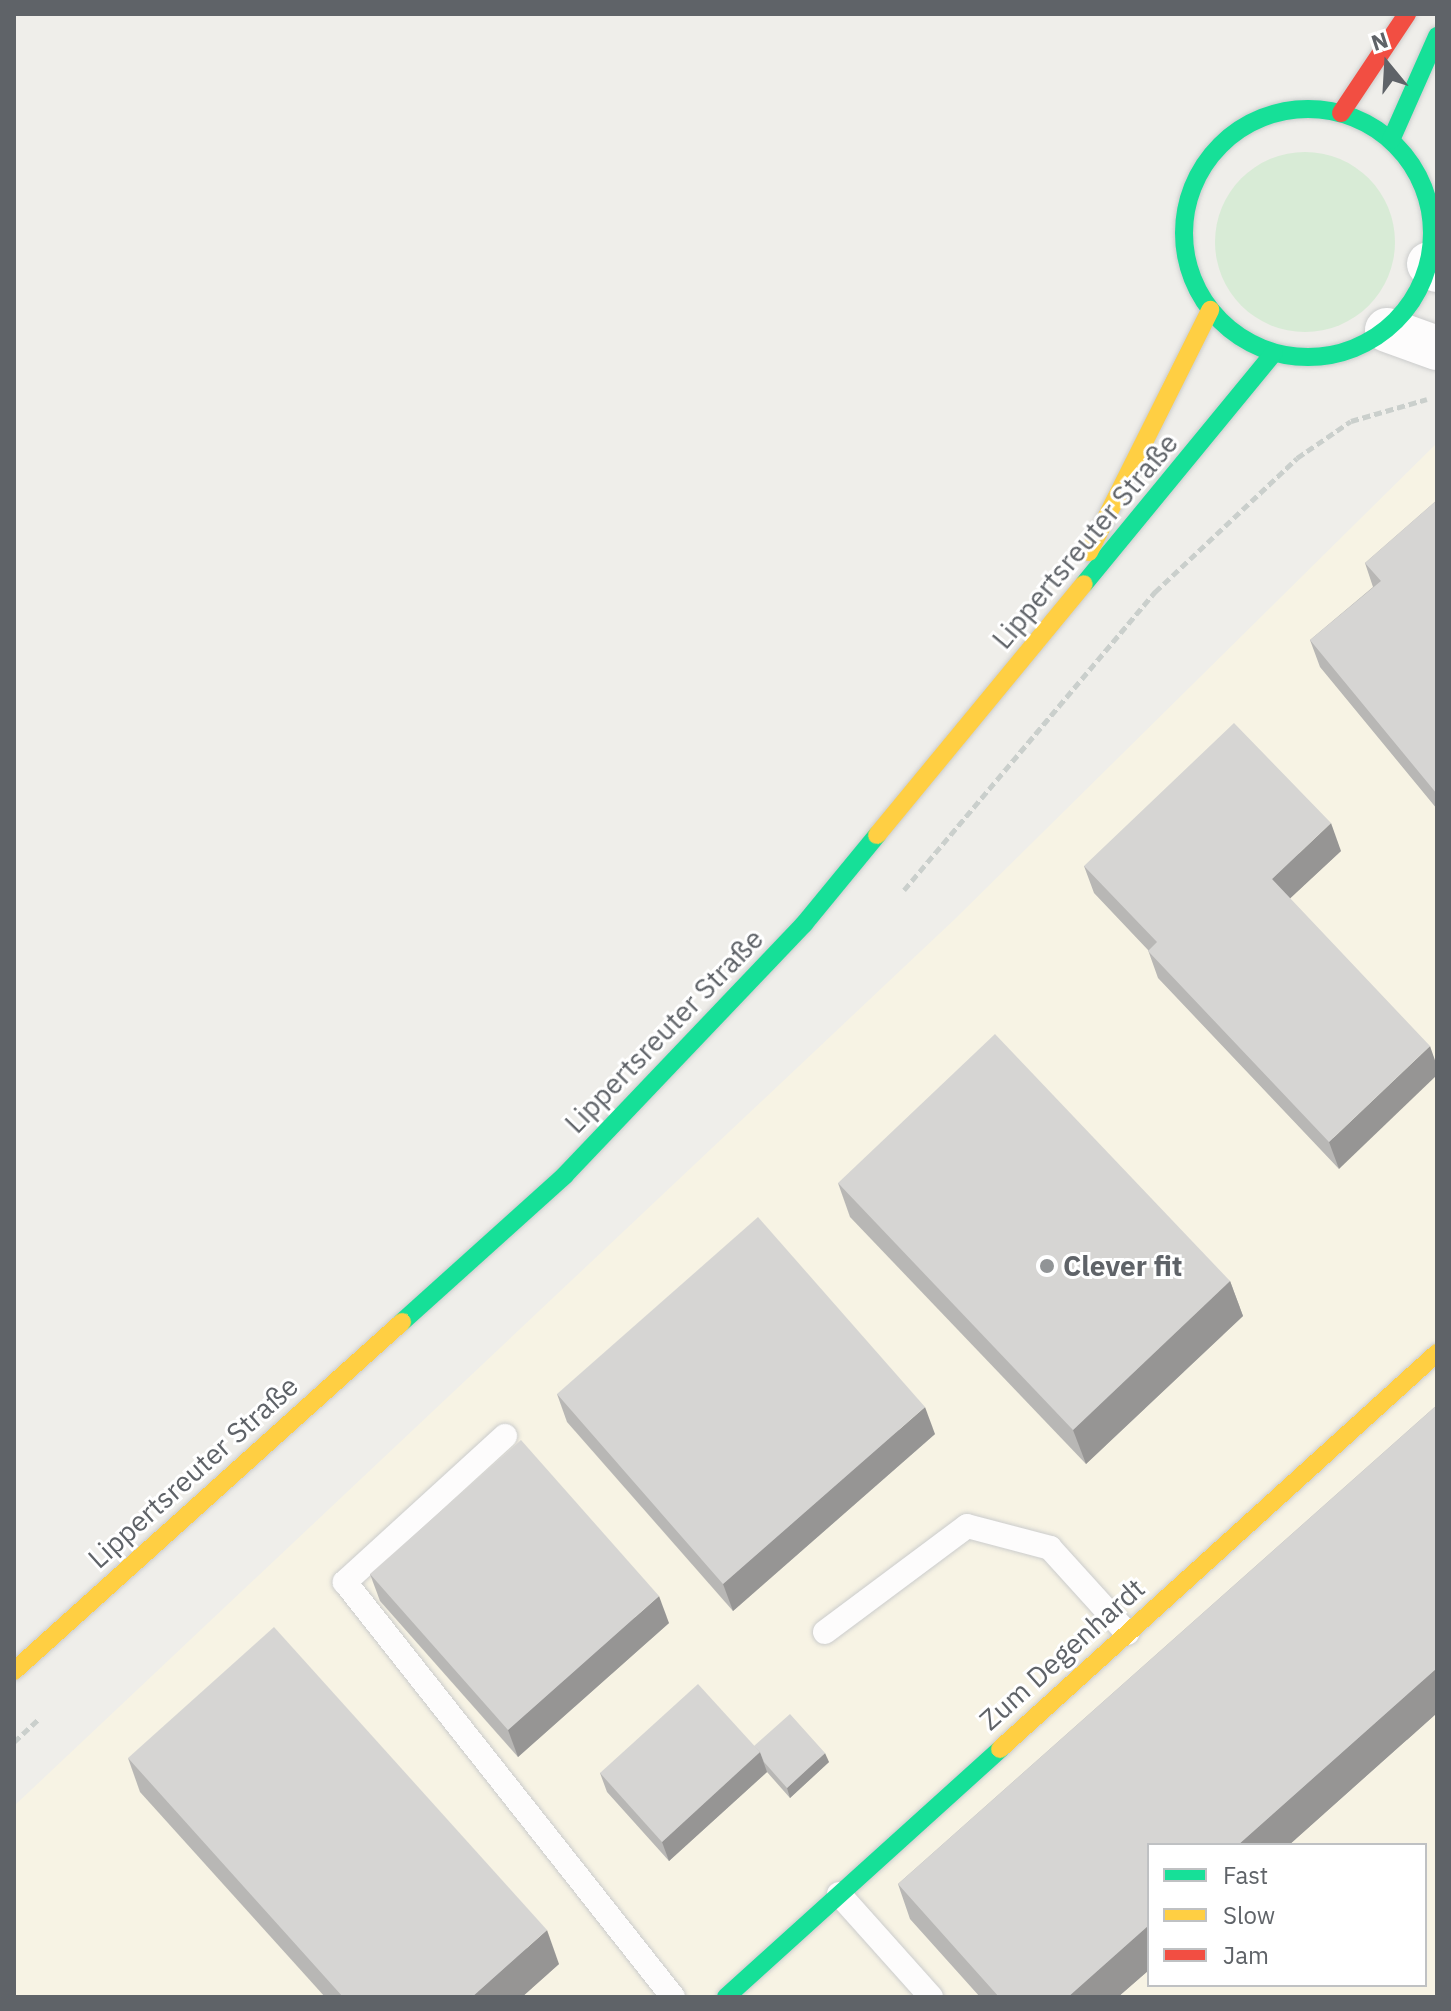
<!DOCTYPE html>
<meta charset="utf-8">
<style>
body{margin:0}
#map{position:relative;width:1451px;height:2011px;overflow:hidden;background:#efeeea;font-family:"IBM Plex Sans",sans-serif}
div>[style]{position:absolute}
.commercial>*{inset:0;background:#f7f3e4}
.green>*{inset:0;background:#d8ebd6}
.round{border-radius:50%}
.path>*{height:5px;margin-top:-2.5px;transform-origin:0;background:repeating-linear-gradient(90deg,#cacfcc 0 8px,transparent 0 12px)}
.roads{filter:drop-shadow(0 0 2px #cbcccc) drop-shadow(0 0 2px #cbcccc)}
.lane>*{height:24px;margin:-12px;padding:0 12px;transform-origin:12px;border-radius:12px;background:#fdfcfc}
.street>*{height:44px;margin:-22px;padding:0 22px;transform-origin:22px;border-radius:22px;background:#fdfcfc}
.fast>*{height:18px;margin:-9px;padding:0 9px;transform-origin:9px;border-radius:9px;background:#16e098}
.fast>.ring{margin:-9px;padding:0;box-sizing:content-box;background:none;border:18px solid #16e098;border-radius:50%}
.slow>*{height:18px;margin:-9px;padding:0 9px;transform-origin:9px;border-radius:9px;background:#ffcf43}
.jam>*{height:18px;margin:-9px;padding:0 9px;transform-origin:9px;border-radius:9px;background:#f24e42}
.wall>*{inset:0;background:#b8b7b5}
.shaded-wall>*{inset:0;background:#969594}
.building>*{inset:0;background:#d6d5d3}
.dots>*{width:22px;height:22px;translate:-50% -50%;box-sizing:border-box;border:4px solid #fff;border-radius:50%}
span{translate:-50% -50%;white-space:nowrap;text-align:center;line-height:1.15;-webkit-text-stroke:6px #fff;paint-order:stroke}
.street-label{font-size:28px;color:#5f6368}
.poi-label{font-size:28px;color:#5f6368;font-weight:700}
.left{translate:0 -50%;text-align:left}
.frame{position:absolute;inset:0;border:16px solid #5f6368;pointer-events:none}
.legend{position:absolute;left:1147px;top:1843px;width:280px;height:144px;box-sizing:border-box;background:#fff;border:2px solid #bfc1c3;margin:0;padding:10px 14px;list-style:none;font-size:24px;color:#5f6368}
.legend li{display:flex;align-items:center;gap:16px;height:40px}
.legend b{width:40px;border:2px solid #bfc1c3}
.north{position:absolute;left:1347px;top:24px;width:80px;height:80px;-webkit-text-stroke:6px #fff;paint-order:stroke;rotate:342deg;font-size:22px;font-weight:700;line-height:32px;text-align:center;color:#5f6368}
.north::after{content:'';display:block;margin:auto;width:28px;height:36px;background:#5f6368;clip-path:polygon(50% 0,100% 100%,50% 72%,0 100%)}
</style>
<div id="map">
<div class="commercial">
<i style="clip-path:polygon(evenodd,1437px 443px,1437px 1997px,14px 1997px,14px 1806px,956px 918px,1437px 443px,1149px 1845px,1425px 1845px,1425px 1985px,1149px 1985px,1149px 1845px)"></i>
</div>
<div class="green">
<i class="round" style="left:1215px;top:152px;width:180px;height:180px"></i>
</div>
<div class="path">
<i style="left:904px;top:890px;width:390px;rotate:-49.9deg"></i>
<i style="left:1155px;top:592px;width:195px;rotate:-43.3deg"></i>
<i style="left:1297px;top:458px;width:65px;rotate:-34.4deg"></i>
<i style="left:1351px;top:421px;width:79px;rotate:-16.1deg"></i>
<i style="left:14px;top:1742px;width:35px;rotate:-43deg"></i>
</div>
<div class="roads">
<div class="lane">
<i style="left:505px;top:1436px;width:217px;rotate:137.6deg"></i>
<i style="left:345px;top:1582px;width:529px;rotate:51.68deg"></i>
<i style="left:825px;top:1632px;width:177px;rotate:-36.7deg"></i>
<i style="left:967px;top:1526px;width:86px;rotate:14.8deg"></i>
<i style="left:1050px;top:1548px;width:115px;rotate:47.8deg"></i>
<i style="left:839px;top:1894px;width:138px;rotate:48.2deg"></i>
</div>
<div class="street">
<i style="left:1429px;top:264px;width:10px;rotate:37deg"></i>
<i style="left:1387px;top:330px;width:53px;rotate:19.8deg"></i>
</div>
<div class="fast">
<i class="ring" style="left:1184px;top:109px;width:230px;height:230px"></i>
<i style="left:1391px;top:140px;width:114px;rotate:-66.1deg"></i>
<i style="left:1084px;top:584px;width:299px;rotate:-50.6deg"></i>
<i style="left:402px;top:1322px;width:219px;rotate:-42deg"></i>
<i style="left:565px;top:1175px;width:347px;rotate:-46.4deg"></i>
<i style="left:804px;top:924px;width:115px;rotate:-50.6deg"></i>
<i style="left:726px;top:1997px;width:370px;rotate:-42.1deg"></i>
</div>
<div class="slow">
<i style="left:1089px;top:552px;width:271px;rotate:-63.4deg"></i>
<i style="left:877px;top:835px;width:325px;rotate:-50.5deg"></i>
<i style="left:14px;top:1671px;width:522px;rotate:-41.97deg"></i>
<i style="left:1000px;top:1749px;width:590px;rotate:-42.18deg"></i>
</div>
<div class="jam">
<i style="left:1341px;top:113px;width:119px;rotate:-56.3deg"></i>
</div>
</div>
<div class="wall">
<i style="clip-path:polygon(1437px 500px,1437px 809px,1320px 667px,1310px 640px,1373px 587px,1365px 563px)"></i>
<i style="clip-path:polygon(1341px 851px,1290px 898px,1339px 1169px,1158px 978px,1148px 950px,1094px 893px,1084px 866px)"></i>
<i style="clip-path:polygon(838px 1183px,1230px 1281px,1243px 1316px,1086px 1464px,850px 1217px)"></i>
<i style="clip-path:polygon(557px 1394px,935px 1434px,733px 1611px,567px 1422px)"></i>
<i style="clip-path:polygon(1437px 1405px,1437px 1713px,1289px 1845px,1149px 1845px,1149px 1970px,1118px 1997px,980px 1997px,910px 1919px,898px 1884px)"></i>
<i style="clip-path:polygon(370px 1574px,669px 1623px,518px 1757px,380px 1601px)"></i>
<i style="clip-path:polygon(754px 1746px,829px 1762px,790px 1798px,767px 1772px,669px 1861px,607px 1792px,600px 1773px)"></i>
<i style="clip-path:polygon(128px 1758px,559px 1964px,522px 1997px,325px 1997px,140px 1792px)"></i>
</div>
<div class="shaded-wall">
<i style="clip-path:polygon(1331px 823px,1341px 851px,1282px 906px,1272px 879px)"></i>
<i style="clip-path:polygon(1430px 1046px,1437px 1066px,1437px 1075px,1339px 1169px,1329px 1142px)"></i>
<i style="clip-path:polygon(1230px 1281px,1243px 1316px,1086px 1464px,1073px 1430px)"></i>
<i style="clip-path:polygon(925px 1407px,935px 1434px,733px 1611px,723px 1584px)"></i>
<i style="clip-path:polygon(659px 1596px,669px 1623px,518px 1757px,508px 1730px)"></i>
<i style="clip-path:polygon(1437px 1668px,1437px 1713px,1289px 1845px,1238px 1845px)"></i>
<i style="clip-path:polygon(760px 1752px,767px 1772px,669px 1861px,662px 1842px)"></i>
<i style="clip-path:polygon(825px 1753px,829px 1762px,790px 1798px,787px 1788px)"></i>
<i style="clip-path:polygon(1149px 1925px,1149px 1970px,1118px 1997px,1068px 1997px)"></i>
<i style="clip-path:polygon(547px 1930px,559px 1964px,522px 1997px,472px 1997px)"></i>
</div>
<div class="building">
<i style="clip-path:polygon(1437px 500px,1437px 794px,1310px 640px,1381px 581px,1365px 563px)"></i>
<i style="clip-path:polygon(1234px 723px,1331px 823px,1272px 879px,1430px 1046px,1329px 1142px,1148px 951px,1157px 942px,1084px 866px)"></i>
<i style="clip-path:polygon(995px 1034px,1230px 1281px,1073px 1430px,838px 1183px)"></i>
<i style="clip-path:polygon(758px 1217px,925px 1407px,723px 1584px,557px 1394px)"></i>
<i style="clip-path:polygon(1437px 1405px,1437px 1668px,1238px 1845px,1149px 1845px,1149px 1925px,1068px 1997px,999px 1997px,898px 1884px)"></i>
<i style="clip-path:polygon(521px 1440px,659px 1596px,508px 1730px,370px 1574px)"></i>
<i style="clip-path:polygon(274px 1627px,547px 1930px,472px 1997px,343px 1997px,128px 1758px)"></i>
<i style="clip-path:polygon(698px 1684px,760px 1752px,662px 1842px,600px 1773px)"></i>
<i style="clip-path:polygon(790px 1714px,825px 1753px,787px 1788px,764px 1762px,760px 1752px,754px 1746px)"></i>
</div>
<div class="dots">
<i style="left:1047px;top:1266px;background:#919496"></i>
</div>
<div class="street-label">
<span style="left:1085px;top:541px;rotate:-50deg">Lippertsreuter Straße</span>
<span style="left:664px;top:1031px;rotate:-46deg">Lippertsreuter Straße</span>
<span style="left:193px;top:1472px;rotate:-42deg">Lippertsreuter Straße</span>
<span style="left:1062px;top:1654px;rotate:-42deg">Zum Degenhardt</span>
</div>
<div class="poi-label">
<span class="left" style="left:1063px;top:1266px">Clever fit</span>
</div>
<div class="frame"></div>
<ul class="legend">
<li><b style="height:10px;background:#16e098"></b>Fast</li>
<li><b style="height:10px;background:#ffcf43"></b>Slow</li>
<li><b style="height:10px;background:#f24e42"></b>Jam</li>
</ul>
<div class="north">N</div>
</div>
